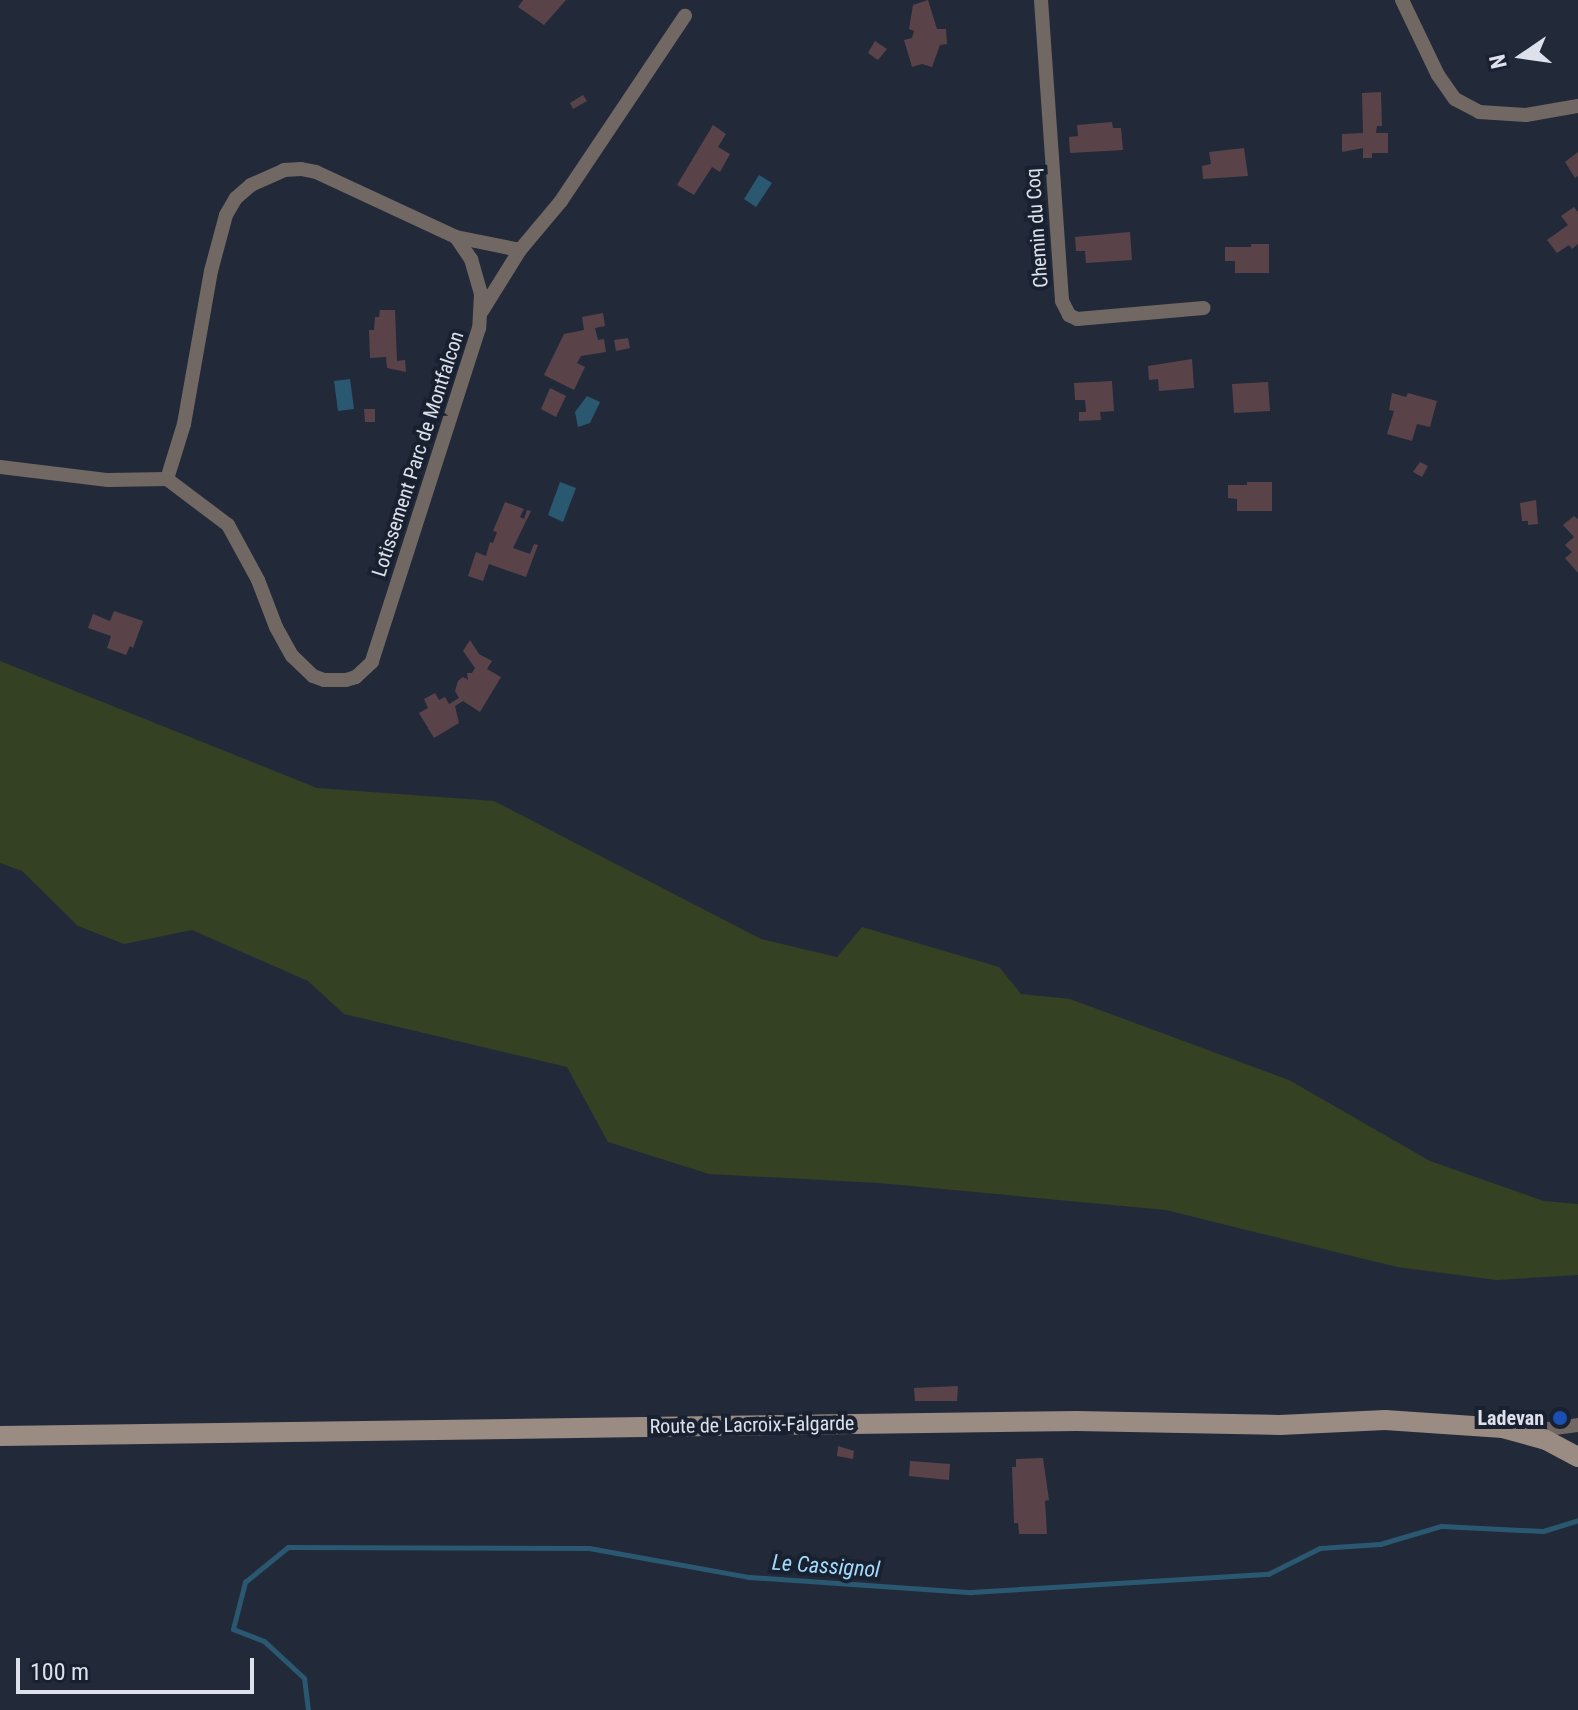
<!DOCTYPE html>
<style>
body{margin:0}
#map{position:relative;width:1578px;height:1710px;overflow:hidden;background:#222a3a;font-family:"Roboto Condensed",sans-serif}
div>[style]{position:absolute}
.green>*{inset:0;background:#344123}
.water>*{inset:0;background:#2a5871}
.stream>*{height:5px;margin:-2.5px;padding:0 2.5px;transform-origin:2.5px;border-radius:2.5px;background:#2a5871}
.building>*{inset:0;background:#594349}
.minor>*{height:14px;margin:-7px;padding:0 7px;transform-origin:7px;border-radius:7px;background:#726863}
.secondary>*{height:20px;margin:-10px;padding:0 10px;transform-origin:10px;border-radius:10px;background:#9a8b83}
.dots>*{width:22px;height:22px;translate:-50% -50%;box-sizing:border-box;border:4px solid #192130;border-radius:50%}
span{translate:-50% -50%;white-space:nowrap;text-align:center;line-height:1.15;-webkit-text-stroke:8px #192130;paint-order:stroke}
.street-label{font-size:20px;color:#dce1ec}
.poi-label{font-size:20px;color:#dce1ec;font-weight:700}
.right{translate:-100% -50%;text-align:right}
.water-label{font-size:22px;color:#a1dbfd;font-style:italic}
.north{position:absolute;left:1482px;top:16px;width:80px;height:80px;-webkit-text-stroke:6px #192130;paint-order:stroke;rotate:257deg;font-size:22px;font-weight:700;line-height:32px;text-align:center;color:#dce1ec}
.north::after{content:'';display:block;margin:auto;width:28px;height:36px;background:#dce1ec;clip-path:polygon(50% 0,100% 100%,50% 72%,0 100%)}
.scale{position:absolute;left:16px;top:1658px;width:238px;height:36px;box-sizing:border-box;border:4px solid #dce1ec;border-top:0;padding-left:10px;font-size:24px;line-height:28px;white-space:nowrap;color:#dce1ec;-webkit-text-stroke:6px #192130;paint-order:stroke}
</style>
<div id="map">
<div class="green">
<i style="clip-path:polygon(0 661px,317px 788px,494px 801px,761px 939px,837px 957px,862px 927px,999px 967px,1021px 994px,1070px 999px,1289px 1080px,1430px 1161px,1544px 1201px,1578px 1204px,1578px 1275px,1497px 1280px,1397px 1267px,1166px 1210px,879px 1183px,709px 1174px,608px 1142px,567px 1067px,344px 1014px,308px 981px,192px 930px,124px 944px,78px 926px,22px 871px,0 863px)"></i>
</div>
<div class="water">
<i style="clip-path:polygon(759px 175px,772px 183px,756px 207px,744px 199px)"></i>
<i style="clip-path:polygon(350px 379px,354px 409px,338px 411px,334px 381px)"></i>
<i style="clip-path:polygon(587px 396px,600px 402px,590px 423px,578px 427px,575px 412px)"></i>
<i style="clip-path:polygon(560px 482px,576px 488px,563px 522px,548px 515px)"></i>
</div>
<div class="stream">
<i style="left:308px;top:1710px;width:32px;rotate:-97deg"></i>
<i style="left:304px;top:1678px;width:54px;rotate:-137.2deg"></i>
<i style="left:264px;top:1641px;width:33px;rotate:-159deg"></i>
<i style="left:233px;top:1629px;width:49px;rotate:-75.7deg"></i>
<i style="left:245px;top:1582px;width:55px;rotate:-39.1deg"></i>
<i style="left:288px;top:1547px;width:301px;rotate:0.2deg"></i>
<i style="left:589px;top:1548px;width:163px;rotate:10.3deg"></i>
<i style="left:749px;top:1577px;width:223px;rotate:3.9deg"></i>
<i style="left:971px;top:1592px;width:298px;rotate:-3.5deg"></i>
<i style="left:1268px;top:1574px;width:58px;rotate:-26.6deg"></i>
<i style="left:1320px;top:1548px;width:60px;rotate:-3.8deg"></i>
<i style="left:1380px;top:1544px;width:64px;rotate:-16.4deg"></i>
<i style="left:1441px;top:1526px;width:102px;rotate:2.8deg"></i>
<i style="left:1543px;top:1531px;width:37px;rotate:-17deg"></i>
</div>
<div class="building">
<i style="clip-path:polygon(523px 0,566px 0,544px 25px,518px 7px)"></i>
<i style="clip-path:polygon(928px 0,937px 29px,946px 29px,947px 44px,940px 45px,932px 67px,922px 64px,912px 67px,904px 40px,912px 38px,914px 31px,909px 29px,913px 5px)"></i>
<i style="clip-path:polygon(875px 41px,887px 49px,878px 60px,868px 53px)"></i>
<i style="clip-path:polygon(1381px 92px,1382px 126px,1377px 126px,1376px 133px,1388px 133px,1388px 153px,1372px 153px,1372px 158px,1363px 158px,1363px 148px,1342px 152px,1342px 134px,1363px 133px,1362px 93px)"></i>
<i style="clip-path:polygon(583px 95px,587px 101px,573px 109px,570px 103px)"></i>
<i style="clip-path:polygon(1112px 122px,1113px 128px,1121px 128px,1123px 150px,1070px 153px,1069px 137px,1078px 136px,1077px 125px)"></i>
<i style="clip-path:polygon(713px 125px,726px 134px,718px 147px,730px 154px,720px 172px,712px 167px,694px 195px,677px 185px)"></i>
<i style="clip-path:polygon(1244px 148px,1248px 176px,1203px 179px,1202px 166px,1211px 164px,1209px 152px)"></i>
<i style="clip-path:polygon(1578px 152px,1578px 176px,1575px 178px,1565px 162px)"></i>
<i style="clip-path:polygon(1574px 207px,1578px 212px,1578px 244px,1572px 249px,1569px 245px,1557px 253px,1547px 240px,1568px 225px,1561px 216px)"></i>
<i style="clip-path:polygon(1130px 232px,1132px 260px,1086px 263px,1085px 251px,1076px 251px,1075px 237px)"></i>
<i style="clip-path:polygon(1251px 244px,1269px 244px,1269px 273px,1235px 273px,1235px 261px,1225px 261px,1225px 247px,1251px 247px)"></i>
<i style="clip-path:polygon(380px 310px,395px 310px,397px 361px,405px 360px,406px 372px,387px 368px,386px 357px,370px 358px,369px 330px,374px 330px,375px 317px,379px 317px)"></i>
<i style="clip-path:polygon(603px 313px,605px 326px,595px 328px,598px 340px,604px 339px,606px 352px,581px 356px,577px 363px,585px 367px,574px 390px,544px 375px,564px 334px,584px 330px,582px 317px)"></i>
<i style="clip-path:polygon(628px 338px,630px 348px,616px 351px,614px 340px)"></i>
<i style="clip-path:polygon(1192px 359px,1194px 388px,1159px 391px,1158px 379px,1149px 380px,1148px 366px)"></i>
<i style="clip-path:polygon(1112px 381px,1114px 411px,1100px 412px,1101px 420px,1079px 421px,1079px 412px,1086px 412px,1085px 400px,1075px 400px,1074px 383px)"></i>
<i style="clip-path:polygon(1268px 382px,1270px 411px,1234px 413px,1232px 384px)"></i>
<i style="clip-path:polygon(550px 388px,566px 396px,556px 417px,541px 409px)"></i>
<i style="clip-path:polygon(1392px 393px,1406px 397px,1408px 393px,1437px 401px,1430px 427px,1417px 424px,1412px 441px,1387px 434px,1394px 411px,1389px 410px)"></i>
<i style="clip-path:polygon(364px 409px,375px 409px,375px 422px,365px 422px)"></i>
<i style="clip-path:polygon(1420px 462px,1428px 466px,1422px 477px,1413px 472px)"></i>
<i style="clip-path:polygon(1247px 482px,1272px 482px,1272px 511px,1237px 511px,1237px 499px,1228px 498px,1228px 485px,1247px 485px)"></i>
<i style="clip-path:polygon(1536px 500px,1538px 524px,1528px 525px,1528px 521px,1522px 521px,1520px 503px)"></i>
<i style="clip-path:polygon(505px 502px,524px 509px,520px 517px,524px 519px,527px 510px,531px 511px,513px 548px,530px 554px,534px 544px,538px 545px,526px 577px,489px 564px,483px 581px,468px 576px,476px 552px,486px 556px,490px 542px,493px 543px,497px 532px,493px 531px)"></i>
<i style="clip-path:polygon(1574px 516px,1578px 519px,1578px 573px,1565px 558px,1572px 552px,1565px 545px,1574px 537px,1563px 525px)"></i>
<i style="clip-path:polygon(114px 611px,143px 621px,133px 648px,130px 646px,126px 655px,107px 648px,111px 636px,88px 628px,93px 614px,110px 621px)"></i>
<i style="clip-path:polygon(470px 640px,479px 654px,492px 661px,487px 669px,501px 677px,480px 712px,463px 701px,455px 706px,459px 723px,434px 738px,419px 713px,428px 708px,424px 699px,435px 693px,439px 700px,445px 697px,449px 704px,459px 698px,455px 691px,458px 681px,463px 677px,468px 680px,467px 673px,472px 673px,475px 668px,463px 651px)"></i>
<i style="clip-path:polygon(958px 1386px,957px 1401px,915px 1401px,914px 1388px)"></i>
<i style="clip-path:polygon(838px 1446px,854px 1451px,853px 1459px,837px 1456px)"></i>
<i style="clip-path:polygon(1043px 1458px,1049px 1500px,1045px 1501px,1047px 1534px,1019px 1534px,1018px 1523px,1014px 1523px,1012px 1467px,1016px 1467px,1016px 1459px)"></i>
<i style="clip-path:polygon(910px 1461px,950px 1464px,949px 1480px,909px 1476px)"></i>
</div>
<div class="minor">
<i style="left:1041px;top:0;width:302px;rotate:86deg"></i>
<i style="left:1062px;top:301px;width:16px;rotate:63deg"></i>
<i style="left:1069px;top:315px;width:9px;rotate:27deg"></i>
<i style="left:1077px;top:319px;width:127px;rotate:-5deg"></i>
<i style="left:1402px;top:0;width:83px;rotate:64.4deg"></i>
<i style="left:1438px;top:75px;width:29px;rotate:55deg"></i>
<i style="left:1455px;top:99px;width:27px;rotate:28deg"></i>
<i style="left:1479px;top:112px;width:47px;rotate:3.7deg"></i>
<i style="left:1526px;top:115px;width:53px;rotate:-9.8deg"></i>
<i style="left:301px;top:169px;width:15px;rotate:11deg"></i>
<i style="left:316px;top:172px;width:154px;rotate:24.9deg"></i>
<i style="left:456px;top:237px;width:27px;rotate:56deg"></i>
<i style="left:471px;top:259px;width:36px;rotate:74deg"></i>
<i style="left:481px;top:294px;width:34px;rotate:93deg"></i>
<i style="left:479px;top:328px;width:351px;rotate:107.8deg"></i>
<i style="left:372px;top:662px;width:22px;rotate:137deg"></i>
<i style="left:356px;top:677px;width:10px;rotate:163deg"></i>
<i style="left:346px;top:680px;width:22px;rotate:180deg"></i>
<i style="left:324px;top:680px;width:12px;rotate:-160deg"></i>
<i style="left:313px;top:676px;width:29px;rotate:-136deg"></i>
<i style="left:292px;top:656px;width:33px;rotate:-119deg"></i>
<i style="left:276px;top:627px;width:50px;rotate:-111deg"></i>
<i style="left:258px;top:580px;width:63px;rotate:-118.6deg"></i>
<i style="left:228px;top:525px;width:76px;rotate:-143deg"></i>
<i style="left:167px;top:479px;width:58px;rotate:-72.8deg"></i>
<i style="left:184px;top:424px;width:155px;rotate:-80deg"></i>
<i style="left:211px;top:271px;width:58px;rotate:-75deg"></i>
<i style="left:226px;top:215px;width:20px;rotate:-60deg"></i>
<i style="left:236px;top:198px;width:20px;rotate:-41deg"></i>
<i style="left:251px;top:185px;width:36px;rotate:-24deg"></i>
<i style="left:284px;top:170px;width:17px;rotate:-3deg"></i>
<i style="left:456px;top:237px;width:65px;rotate:11.5deg"></i>
<i style="left:482px;top:311px;width:72px;rotate:-58.1deg"></i>
<i style="left:520px;top:250px;width:64px;rotate:-50.1deg"></i>
<i style="left:561px;top:201px;width:223px;rotate:-56.2deg"></i>
<i style="left:0;top:467px;width:109px;rotate:6.9deg"></i>
<i style="left:108px;top:480px;width:59px;rotate:-1deg"></i>
<i style="left:1525px;top:1432px;width:53px;rotate:-7.5deg"></i>
</div>
<div class="secondary">
<i style="left:0;top:1436px;width:1077px;rotate:-0.8deg"></i>
<i style="left:1077px;top:1421px;width:203px;rotate:1.1deg"></i>
<i style="left:1280px;top:1425px;width:105px;rotate:-2.7deg"></i>
<i style="left:1385px;top:1420px;width:118px;rotate:3.9deg"></i>
<i style="left:1503px;top:1428px;width:45px;rotate:15.6deg"></i>
<i style="left:1546px;top:1440px;width:36px;rotate:28deg"></i>
</div>
<div class="dots">
<i style="left:1560px;top:1418px;background:#1a4fb4"></i>
</div>
<div class="street-label">
<span style="left:1037px;top:228px;rotate:-94deg">Chemin du Coq</span>
<span style="left:418px;top:454px;rotate:-72deg">Lotissement Parc de Montfalcon</span>
<span style="left:752px;top:1425px;rotate:-1deg">Route de Lacroix-Falgarde</span>
</div>
<div class="poi-label">
<span class="right" style="left:1544px;top:1418px">Ladevan</span>
</div>
<div class="water-label">
<span style="left:826px;top:1566px;rotate:4deg">Le Cassignol</span>
</div>
<div class="north">N</div>
<div class="scale">100 m</div>
</div>
